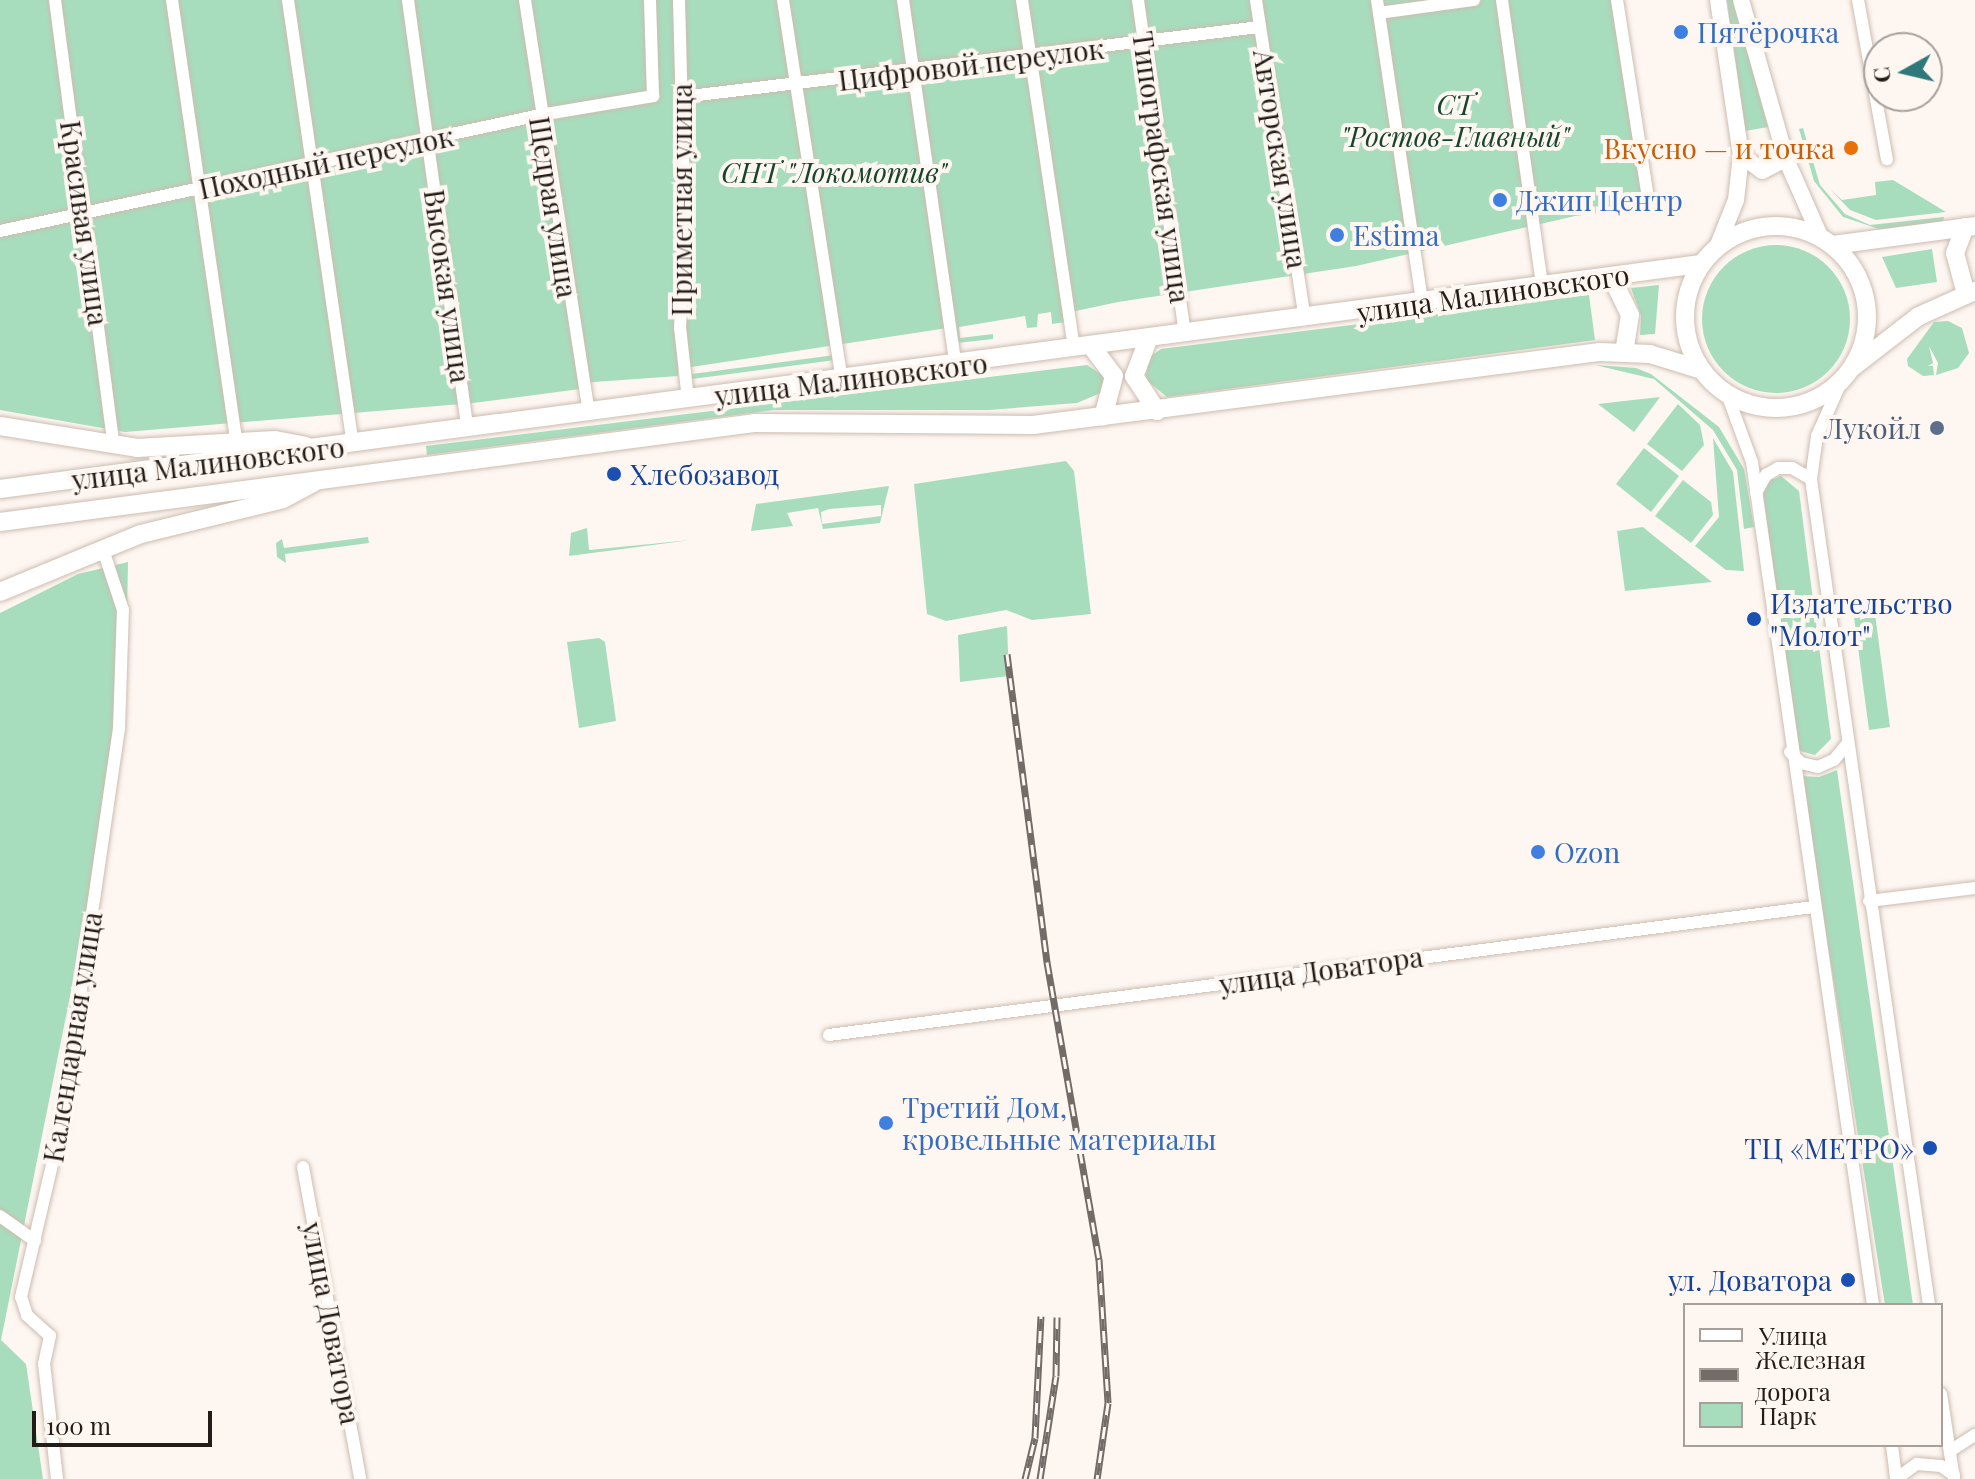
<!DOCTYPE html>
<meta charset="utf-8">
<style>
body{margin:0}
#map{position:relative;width:1975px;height:1479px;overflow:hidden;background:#fdf6f1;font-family:"Playfair Display",serif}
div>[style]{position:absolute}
.green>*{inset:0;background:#a7ddbd}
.round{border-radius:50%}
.roads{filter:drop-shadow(0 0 2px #cdbcaf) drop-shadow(0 0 2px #cdbcaf)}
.minor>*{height:12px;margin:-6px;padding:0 6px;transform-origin:6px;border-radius:6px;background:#fff}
.major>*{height:16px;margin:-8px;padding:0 8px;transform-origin:8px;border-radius:8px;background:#fff}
.highway>*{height:18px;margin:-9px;padding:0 9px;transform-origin:9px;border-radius:9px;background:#fff}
.highway>.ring{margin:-9px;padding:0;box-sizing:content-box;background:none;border:18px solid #fff;border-radius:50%}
.rail>*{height:7px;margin-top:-3.5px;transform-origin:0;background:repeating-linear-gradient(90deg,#fdf6f1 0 12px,#726b67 0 24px);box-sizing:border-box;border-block:2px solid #726b67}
.dots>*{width:22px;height:22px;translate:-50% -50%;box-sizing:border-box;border:4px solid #fdf6f1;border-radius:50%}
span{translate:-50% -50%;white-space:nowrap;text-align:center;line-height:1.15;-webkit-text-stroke:8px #fdf6f1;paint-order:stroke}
.shop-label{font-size:28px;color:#366cbe}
.left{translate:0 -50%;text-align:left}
.street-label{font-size:28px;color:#231c18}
.park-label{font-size:28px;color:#17442d;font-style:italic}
.food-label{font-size:28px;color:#c56008}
.right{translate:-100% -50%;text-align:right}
.service-label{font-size:28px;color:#4e5e75}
.transit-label{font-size:28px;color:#164399}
.legend{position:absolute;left:1683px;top:1303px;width:260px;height:144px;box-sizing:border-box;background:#fdf6f1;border:2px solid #a69f9a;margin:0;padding:10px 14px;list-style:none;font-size:24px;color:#231c18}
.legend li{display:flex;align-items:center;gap:16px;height:40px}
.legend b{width:40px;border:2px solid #a69f9a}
.north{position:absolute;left:1863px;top:32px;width:80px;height:80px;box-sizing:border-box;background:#fdf6f1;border:2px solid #a69f9a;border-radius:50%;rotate:262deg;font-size:22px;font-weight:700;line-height:32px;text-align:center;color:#231c18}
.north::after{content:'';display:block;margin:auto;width:28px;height:36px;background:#2f797a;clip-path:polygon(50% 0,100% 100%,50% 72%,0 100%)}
.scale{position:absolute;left:32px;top:1411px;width:180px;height:36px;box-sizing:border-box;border:4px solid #231c18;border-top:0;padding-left:10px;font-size:24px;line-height:28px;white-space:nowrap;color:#231c18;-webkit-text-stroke:6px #fdf6f1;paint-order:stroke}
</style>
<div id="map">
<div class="green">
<i style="clip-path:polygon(0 0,1619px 0,1653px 206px,1575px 216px,1356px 266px,1118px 302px,1071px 312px,1066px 322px,1052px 324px,1051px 312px,1038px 314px,1037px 327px,1027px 328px,1025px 316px,959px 327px,960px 338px,993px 334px,993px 339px,957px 343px,954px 327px,678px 369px,678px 376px,594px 382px,580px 384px,580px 389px,473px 403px,125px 432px,0 410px)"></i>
<i style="clip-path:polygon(1727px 0,1733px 0,1768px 127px,1745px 131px)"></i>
<i style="clip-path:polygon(1803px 128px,1820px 185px,1845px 214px,1870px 225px,1944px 217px,1943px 222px,1879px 229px,1843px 217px,1814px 181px,1799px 129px)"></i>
<i style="clip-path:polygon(1893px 180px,1946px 212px,1876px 220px,1850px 210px,1830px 189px,1842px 200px,1876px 195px,1875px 182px)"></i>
<i class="round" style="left:1702px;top:245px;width:148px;height:148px"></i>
<i style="clip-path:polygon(1932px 249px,1937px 282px,1896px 288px,1882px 257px)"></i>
<i style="clip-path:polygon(1659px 285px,1655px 334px,1640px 335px,1641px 316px,1631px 288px)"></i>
<i style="clip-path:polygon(1589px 295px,1595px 340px,1167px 397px,1145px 379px,1150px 357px,1161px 349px)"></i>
<i style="clip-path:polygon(1934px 322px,1948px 321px,1962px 328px,1969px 353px,1958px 368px,1936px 375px,1938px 363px,1929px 346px,1933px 363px,1928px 366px,1933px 366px,1934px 375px,1923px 376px,1908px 366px,1907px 359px)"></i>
<i style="clip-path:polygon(835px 355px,835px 360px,692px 379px,692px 374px)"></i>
<i style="clip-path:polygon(1087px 365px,1104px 376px,1103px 392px,1077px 403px,989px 410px,773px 410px,427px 455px,426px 446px)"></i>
<i style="clip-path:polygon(1595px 365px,1636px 368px,1651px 374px,1719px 427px,1744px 469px,1754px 527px,1744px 529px,1737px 470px,1713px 430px,1654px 379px)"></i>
<i style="clip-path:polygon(1660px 397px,1634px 432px,1598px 404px)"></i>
<i style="clip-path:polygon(1678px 404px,1700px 425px,1704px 445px,1682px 471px,1647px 444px)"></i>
<i style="clip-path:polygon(1713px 438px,1733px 472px,1744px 571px,1726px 570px,1695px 546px,1719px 517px)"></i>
<i style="clip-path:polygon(1644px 448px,1679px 476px,1651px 512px,1616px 484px)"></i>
<i style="clip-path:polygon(1066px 461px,1074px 471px,1091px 614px,1032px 620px,1006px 610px,946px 621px,927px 614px,914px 484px)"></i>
<i style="clip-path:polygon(1781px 476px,1799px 491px,1831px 739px,1815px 755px,1800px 751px,1796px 744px,1763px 492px,1769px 481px)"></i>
<i style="clip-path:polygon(1683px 480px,1711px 502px,1713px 515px,1691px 543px,1655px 516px)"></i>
<i style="clip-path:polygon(evenodd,889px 486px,880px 523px,823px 529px,818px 508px,787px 513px,793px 526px,751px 531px,756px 504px,889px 486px,881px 505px,881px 516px,822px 524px,821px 512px,829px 509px,881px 505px)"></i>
<i style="clip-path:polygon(1643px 527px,1655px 537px,1712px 582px,1625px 591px,1617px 531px)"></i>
<i style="clip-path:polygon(587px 528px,589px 550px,691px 540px,569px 556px,571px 533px)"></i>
<i style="clip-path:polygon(368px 537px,369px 543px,285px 554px,286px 563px,277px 557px,276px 543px,282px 539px,284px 548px)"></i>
<i style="clip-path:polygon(128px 562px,125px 722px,1px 1340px,26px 1364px,43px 1479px,0 1479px,0 613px,78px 574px)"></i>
<i style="clip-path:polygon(1875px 614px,1890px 727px,1869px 730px,1854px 617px)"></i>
<i style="clip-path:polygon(1007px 626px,1009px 676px,960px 682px,958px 635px)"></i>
<i style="clip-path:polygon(599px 638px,605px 642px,616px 721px,579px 728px,567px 642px)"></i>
<i style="clip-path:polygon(1837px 770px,1913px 1305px,1885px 1305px,1801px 776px,1819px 777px)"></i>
</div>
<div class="roads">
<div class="minor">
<i style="left:55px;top:0;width:450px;rotate:82.5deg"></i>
<i style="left:172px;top:0;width:446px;rotate:81.7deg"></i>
<i style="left:288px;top:0;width:449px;rotate:81.7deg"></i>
<i style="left:408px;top:0;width:434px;rotate:82.1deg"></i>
<i style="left:525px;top:0;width:419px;rotate:81.2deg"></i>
<i style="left:679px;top:0;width:232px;rotate:88.5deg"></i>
<i style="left:685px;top:232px;width:95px;rotate:93deg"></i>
<i style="left:680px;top:327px;width:73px;rotate:83.7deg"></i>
<i style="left:783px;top:0;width:384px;rotate:81.2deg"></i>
<i style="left:903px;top:0;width:370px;rotate:81.8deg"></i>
<i style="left:1022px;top:0;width:353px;rotate:81.5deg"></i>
<i style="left:1138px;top:0;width:337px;rotate:82deg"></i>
<i style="left:1256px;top:0;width:323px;rotate:81.3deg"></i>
<i style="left:1377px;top:0;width:305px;rotate:81.5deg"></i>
<i style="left:1502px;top:0;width:288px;rotate:82deg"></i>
<i style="left:1617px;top:0;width:207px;rotate:81.1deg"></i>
<i style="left:1858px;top:0;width:162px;rotate:79.7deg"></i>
<i style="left:1379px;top:13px;width:96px;rotate:-7.8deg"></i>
<i style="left:682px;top:97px;width:582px;rotate:-6.91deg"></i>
<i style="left:0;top:231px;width:552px;rotate:-12.12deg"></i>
<i style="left:540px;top:115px;width:115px;rotate:-9.5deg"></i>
<i style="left:653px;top:96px;width:96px;rotate:-91.8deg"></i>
<i style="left:1842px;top:380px;width:61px;rotate:114.1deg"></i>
<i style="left:1817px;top:436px;width:43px;rotate:97.9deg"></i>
<i style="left:1811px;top:479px;width:834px;rotate:81.87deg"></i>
<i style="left:1727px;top:394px;width:72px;rotate:69.8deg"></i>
<i style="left:1752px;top:462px;width:852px;rotate:81.83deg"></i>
<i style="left:1756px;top:493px;width:21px;rotate:-61deg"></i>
<i style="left:1766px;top:475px;width:14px;rotate:-30deg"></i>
<i style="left:1778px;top:468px;width:14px"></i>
<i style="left:1792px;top:468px;width:22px;rotate:30deg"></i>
<i style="left:1790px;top:752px;width:16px;rotate:45deg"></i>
<i style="left:1801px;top:763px;width:17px;rotate:13deg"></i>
<i style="left:1818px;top:767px;width:17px;rotate:-24deg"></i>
<i style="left:1834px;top:760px;width:19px;rotate:-51deg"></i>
<i style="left:1869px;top:901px;width:107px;rotate:-7deg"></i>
<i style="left:829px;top:1035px;width:992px;rotate:-7.41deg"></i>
<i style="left:303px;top:1167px;width:317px;rotate:79.6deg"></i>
<i style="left:0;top:1216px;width:43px;rotate:35.5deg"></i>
<i style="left:1941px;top:1394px;width:86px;rotate:81.3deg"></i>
<i style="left:1892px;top:1445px;width:34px;rotate:83deg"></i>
<i style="left:1950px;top:1451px;width:30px;rotate:-33deg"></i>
<i style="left:57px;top:1479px;width:116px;rotate:-96.4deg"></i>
<i style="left:44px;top:1364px;width:29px;rotate:-78deg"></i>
<i style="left:50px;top:1336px;width:31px;rotate:-138deg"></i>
<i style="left:27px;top:1315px;width:19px;rotate:-108deg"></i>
<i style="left:21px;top:1297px;width:176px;rotate:-76.8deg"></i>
<i style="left:61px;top:1126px;width:401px;rotate:-81.7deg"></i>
<i style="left:119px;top:729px;width:119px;rotate:-88.1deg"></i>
<i style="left:123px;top:610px;width:63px;rotate:-108.4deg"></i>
<i style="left:1896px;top:1479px;width:26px;rotate:-36deg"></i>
<i style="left:1917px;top:1464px;width:24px;rotate:5deg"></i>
<i style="left:1941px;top:1466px;width:16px;rotate:35deg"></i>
</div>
<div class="major">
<i style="left:1718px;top:0;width:157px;rotate:81.6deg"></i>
<i style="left:1741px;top:155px;width:45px;rotate:96.3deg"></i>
<i style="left:1736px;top:200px;width:48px;rotate:111.8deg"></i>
<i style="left:1741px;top:0;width:165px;rotate:74.2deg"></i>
<i style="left:1786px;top:159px;width:84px;rotate:66.2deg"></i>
<i style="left:1741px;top:155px;width:26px;rotate:37deg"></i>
<i style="left:1762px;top:171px;width:27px;rotate:-27deg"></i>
</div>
<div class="highway">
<i class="ring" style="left:1685px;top:226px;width:164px;height:164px"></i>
<i style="left:1965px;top:227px;width:28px;rotate:111deg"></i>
<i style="left:1955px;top:253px;width:42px;rotate:75deg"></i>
<i style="left:1833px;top:245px;width:143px;rotate:-7.6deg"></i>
<i style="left:1611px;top:276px;width:43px;rotate:64deg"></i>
<i style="left:1630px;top:315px;width:36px;rotate:99deg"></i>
<i style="left:1148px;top:340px;width:39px;rotate:111deg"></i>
<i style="left:1134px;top:376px;width:42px;rotate:56.7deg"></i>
<i style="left:1092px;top:347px;width:36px;rotate:53deg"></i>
<i style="left:1114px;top:376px;width:42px;rotate:105deg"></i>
<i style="left:1853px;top:367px;width:83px;rotate:-37.7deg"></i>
<i style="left:1919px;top:316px;width:61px;rotate:-24.1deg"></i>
<i style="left:0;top:426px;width:139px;rotate:9.1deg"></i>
<i style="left:137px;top:448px;width:138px;rotate:-3.3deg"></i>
<i style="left:275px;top:440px;width:31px;rotate:11deg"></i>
<i style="left:0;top:489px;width:1716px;rotate:-7.54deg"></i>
<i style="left:0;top:522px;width:761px;rotate:-7.47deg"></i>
<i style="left:755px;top:423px;width:278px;rotate:0.4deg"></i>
<i style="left:1033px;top:425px;width:572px;rotate:-7.34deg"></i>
<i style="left:1600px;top:352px;width:50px;rotate:2.3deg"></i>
<i style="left:1650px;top:354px;width:54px;rotate:17.1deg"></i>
<i style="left:0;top:592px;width:152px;rotate:-22.4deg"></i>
<i style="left:141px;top:534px;width:146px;rotate:-13.8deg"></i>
<i style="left:283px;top:499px;width:34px;rotate:-28deg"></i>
</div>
</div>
<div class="rail">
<i style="left:1007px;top:654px;width:311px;rotate:82.6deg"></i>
<i style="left:1047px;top:962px;width:302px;rotate:80.1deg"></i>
<i style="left:1099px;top:1259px;width:144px;rotate:86.4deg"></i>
<i style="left:1108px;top:1403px;width:77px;rotate:98.2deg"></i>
<i style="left:1025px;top:1479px;width:42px;rotate:-76.3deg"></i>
<i style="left:1035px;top:1438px;width:122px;rotate:-87.2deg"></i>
<i style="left:1040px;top:1479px;width:104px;rotate:-81.2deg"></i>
<i style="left:1056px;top:1376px;width:59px;rotate:-89deg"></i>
</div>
<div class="dots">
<i style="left:1681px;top:32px;background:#3f7fe0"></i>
<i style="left:1851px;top:148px;background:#e8710a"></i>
<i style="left:1500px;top:200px;background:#3f7fe0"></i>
<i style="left:1337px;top:235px;background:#3f7fe0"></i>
<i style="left:1937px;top:428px;background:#5c6f8a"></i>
<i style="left:614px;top:474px;background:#1a4fb4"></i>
<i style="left:1754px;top:619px;background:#1a4fb4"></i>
<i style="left:1538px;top:852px;background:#3f7fe0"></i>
<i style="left:886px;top:1123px;background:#3f7fe0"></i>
<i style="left:1930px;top:1148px;background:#1a4fb4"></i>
<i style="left:1848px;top:1280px;background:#1a4fb4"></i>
</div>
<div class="shop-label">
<span class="left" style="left:1697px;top:32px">Пятёрочка</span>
<span class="left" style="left:1516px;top:200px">Джип Центр</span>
<span class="left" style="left:1353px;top:235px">Estima</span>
<span class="left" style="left:1554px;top:852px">Ozon</span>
<span class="left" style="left:902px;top:1123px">Третий Дом,<br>кровельные материалы</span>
</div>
<div class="street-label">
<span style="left:971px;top:64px;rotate:-7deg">Цифровой переулок</span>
<span style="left:1281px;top:159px;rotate:81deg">Авторская улица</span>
<span style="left:326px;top:162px;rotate:-12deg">Походный переулок</span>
<span style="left:1162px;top:167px;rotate:82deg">Типографская улица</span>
<span style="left:681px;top:200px;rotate:-90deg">Приметная улица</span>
<span style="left:554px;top:207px;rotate:81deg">Щедрая улица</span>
<span style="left:85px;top:223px;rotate:82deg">Красивая улица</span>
<span style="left:448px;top:286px;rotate:82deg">Высокая улица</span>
<span style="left:1493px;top:293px;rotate:-8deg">улица Малиновского</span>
<span style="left:851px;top:379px;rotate:-7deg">улица Малиновского</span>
<span style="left:208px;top:463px;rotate:-7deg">улица Малиновского</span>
<span style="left:1321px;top:970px;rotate:-8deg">улица Доватора</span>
<span style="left:72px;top:1037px;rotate:-81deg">Календарная улица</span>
<span style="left:332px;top:1323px;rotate:79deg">улица Доватора</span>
</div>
<div class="park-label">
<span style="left:1455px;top:120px">СТ<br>"Ростов-Главный"</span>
<span style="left:834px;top:172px">СНТ "Локомотив"</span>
</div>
<div class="food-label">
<span class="right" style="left:1835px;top:148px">Вкусно — и точка</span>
</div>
<div class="service-label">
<span class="right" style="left:1921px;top:428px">Лукойл</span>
</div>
<div class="transit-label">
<span class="left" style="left:630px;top:474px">Хлебозавод</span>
<span class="left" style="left:1770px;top:619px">Издательство<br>"Молот"</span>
<span class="right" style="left:1914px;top:1148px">ТЦ «МЕТРО»</span>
<span class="right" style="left:1832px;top:1280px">ул. Доватора</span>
</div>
<ul class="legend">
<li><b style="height:10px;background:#fff"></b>Улица</li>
<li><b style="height:10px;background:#726b67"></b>Железная дорога</li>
<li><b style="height:22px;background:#a7ddbd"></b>Парк</li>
</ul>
<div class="north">С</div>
<div class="scale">100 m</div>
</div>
